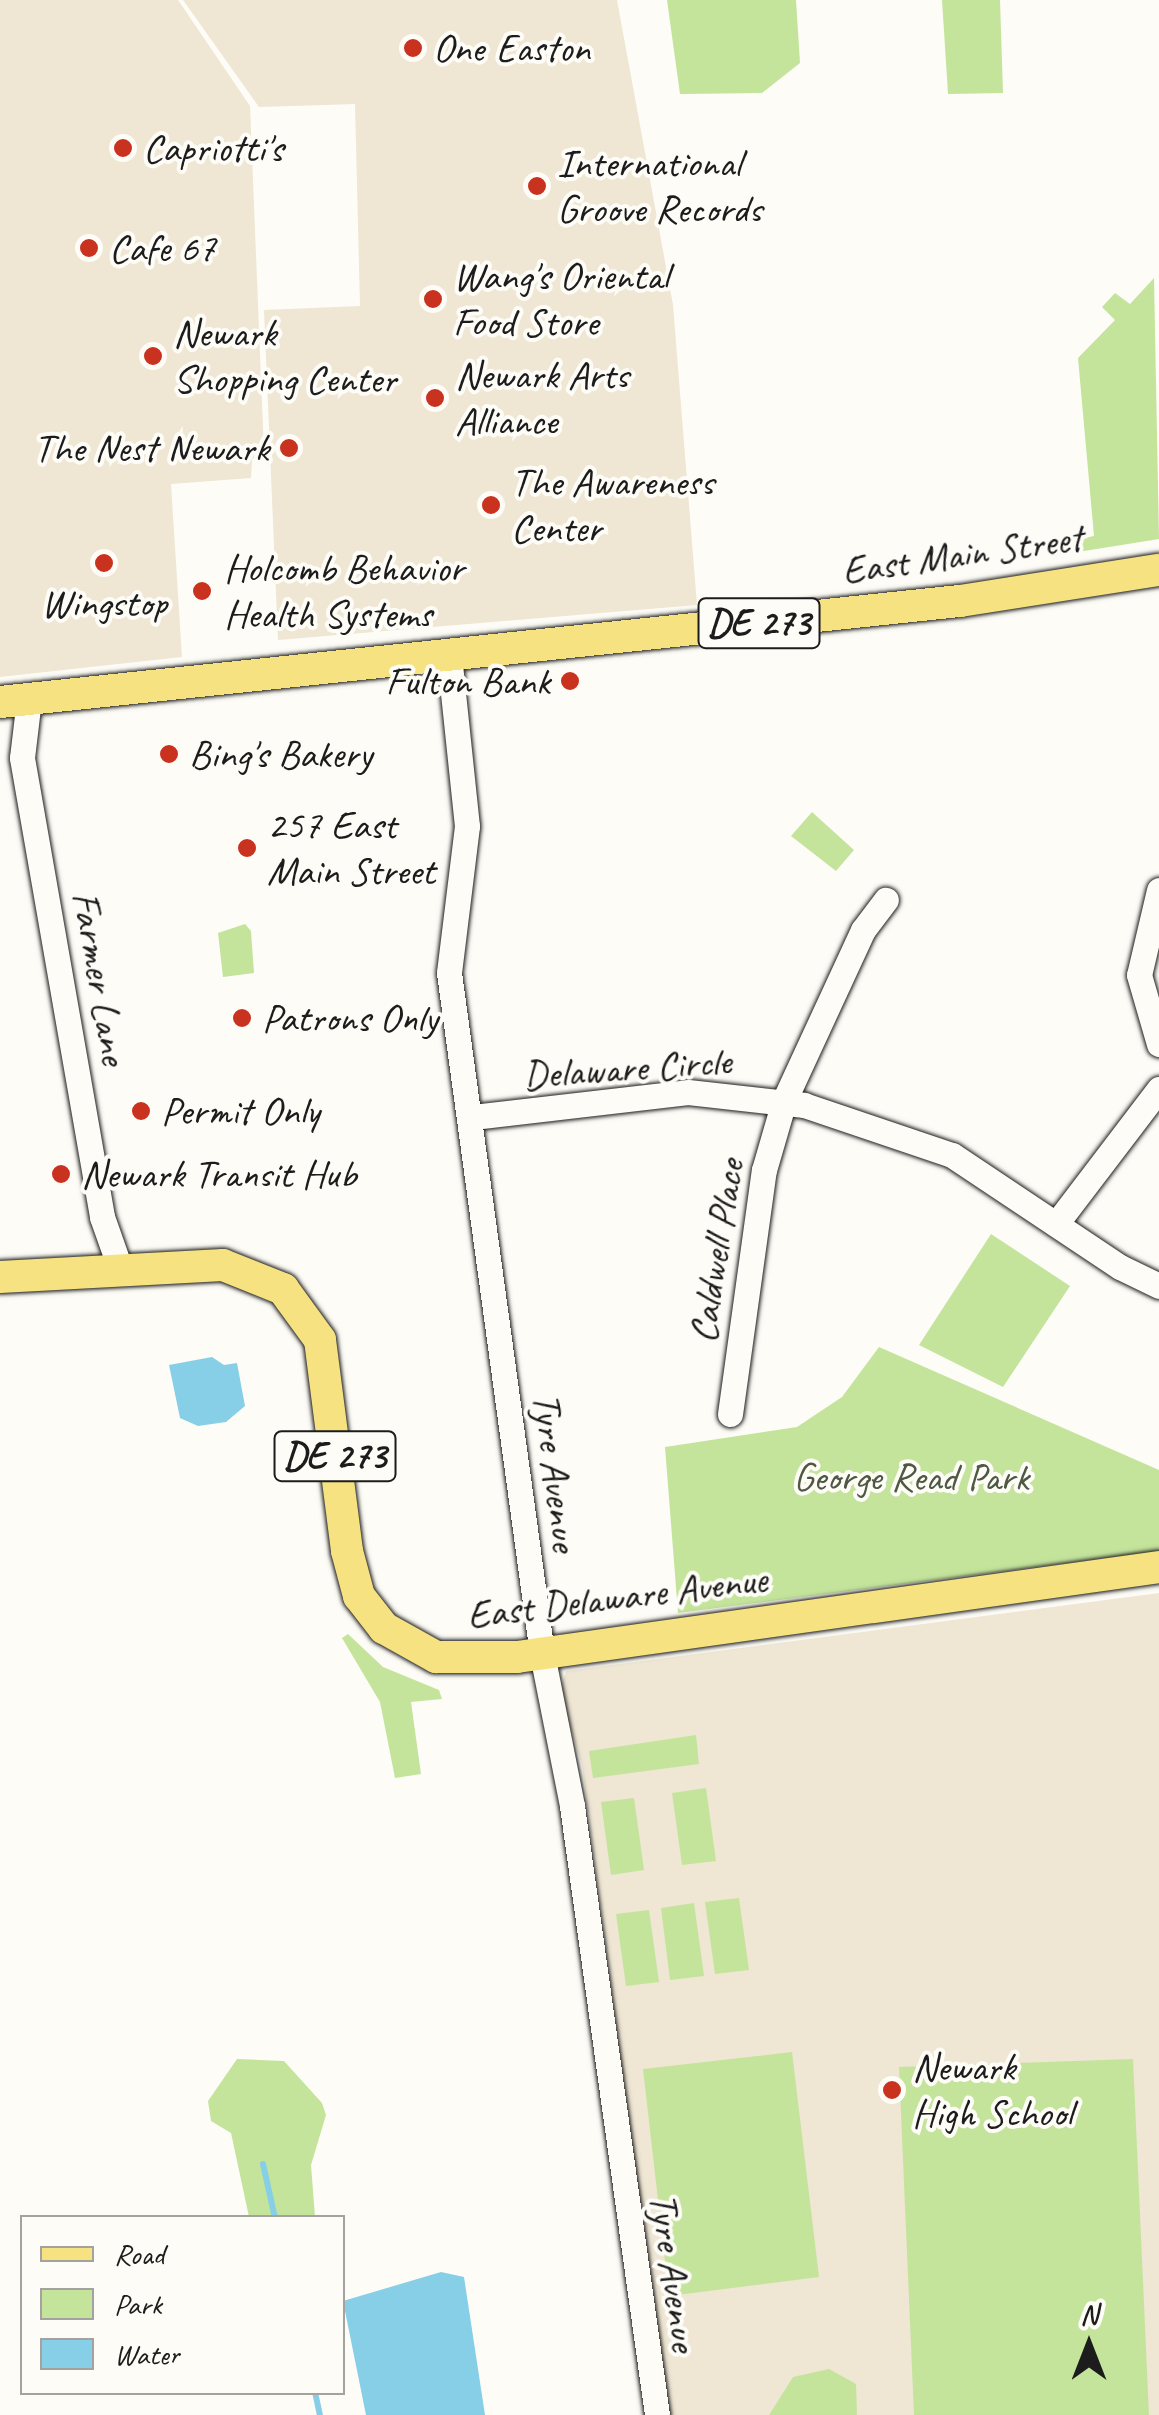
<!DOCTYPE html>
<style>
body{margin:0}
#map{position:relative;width:1159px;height:2415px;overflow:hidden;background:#fdfcf7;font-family:Caveat,sans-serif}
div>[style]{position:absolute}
.built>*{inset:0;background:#efe6d4}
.green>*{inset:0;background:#c4e49c}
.water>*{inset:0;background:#86cfe7}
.stream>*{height:6px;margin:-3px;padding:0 3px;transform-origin:3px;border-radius:3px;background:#86cfe7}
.roads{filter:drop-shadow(0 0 2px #1c1c1c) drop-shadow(0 0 2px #1c1c1c)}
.minor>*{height:25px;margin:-12.5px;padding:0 12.5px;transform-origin:12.5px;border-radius:12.5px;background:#fdfcf7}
.major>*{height:32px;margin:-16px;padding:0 16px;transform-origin:16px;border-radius:16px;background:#f6e281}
.dots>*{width:28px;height:28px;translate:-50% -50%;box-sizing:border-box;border:5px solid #fdfcf7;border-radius:50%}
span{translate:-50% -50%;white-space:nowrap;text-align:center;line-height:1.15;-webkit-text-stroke:8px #fdfcf7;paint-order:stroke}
.shield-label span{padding:2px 8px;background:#fdfcf7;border:2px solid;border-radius:8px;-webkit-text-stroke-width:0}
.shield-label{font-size:38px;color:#1c1c1c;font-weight:700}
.poi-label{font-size:40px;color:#1c1c1c}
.left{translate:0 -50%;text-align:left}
.right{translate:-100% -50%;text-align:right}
.street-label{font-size:40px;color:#1c1c1c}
.park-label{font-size:40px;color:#4e5842}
.legend{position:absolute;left:20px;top:2215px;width:325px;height:180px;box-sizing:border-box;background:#fdfcf7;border:2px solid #a3a29f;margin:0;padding:12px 18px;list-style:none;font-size:30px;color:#1c1c1c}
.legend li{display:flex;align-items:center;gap:20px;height:50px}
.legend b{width:50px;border:2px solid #a3a29f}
.north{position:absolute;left:1039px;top:2295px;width:100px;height:100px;-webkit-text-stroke:8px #fdfcf7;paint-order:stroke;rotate:0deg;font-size:28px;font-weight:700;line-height:40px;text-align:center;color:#1c1c1c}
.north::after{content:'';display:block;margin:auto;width:35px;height:45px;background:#1c1c1c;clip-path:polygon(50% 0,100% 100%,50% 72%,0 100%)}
</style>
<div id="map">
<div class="built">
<i style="clip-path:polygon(0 0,178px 0,250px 106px,264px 453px,252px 459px,251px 478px,171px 484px,182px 657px,0 677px)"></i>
<i style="clip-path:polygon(183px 0,617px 0,673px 305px,697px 605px,278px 640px,264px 310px,360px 306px,355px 104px,259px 107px)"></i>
<i style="clip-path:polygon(1159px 1593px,1159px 2415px,668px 2415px,582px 1765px,560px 1692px,566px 1671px)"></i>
</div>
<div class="green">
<i style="clip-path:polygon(667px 0,796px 0,800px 63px,762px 93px,680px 94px)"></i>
<i style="clip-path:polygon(942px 0,1000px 0,1003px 93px,948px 94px)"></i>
<i style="clip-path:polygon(1154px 278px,1159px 539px,1078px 552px,1075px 540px,1094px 536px,1078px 358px,1115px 320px,1102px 307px,1115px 293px,1130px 304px)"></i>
<i style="clip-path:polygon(812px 812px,854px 850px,836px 871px,791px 836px)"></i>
<i style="clip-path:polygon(245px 924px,251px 931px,254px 973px,223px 977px,218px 933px)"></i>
<i style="clip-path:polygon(991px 1234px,1070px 1286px,1003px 1387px,919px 1345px)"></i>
<i style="clip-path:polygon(879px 1347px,1159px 1470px,1159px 1551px,678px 1613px,665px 1447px,797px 1427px,842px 1397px)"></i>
<i style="clip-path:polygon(348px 1634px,383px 1667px,439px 1690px,442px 1699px,411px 1702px,421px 1774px,395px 1778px,380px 1702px,342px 1638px)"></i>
<i style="clip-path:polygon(696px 1735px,699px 1764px,593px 1778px,589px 1751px)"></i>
<i style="clip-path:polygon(706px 1788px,716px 1861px,682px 1865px,672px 1793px)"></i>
<i style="clip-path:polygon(634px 1798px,644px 1870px,611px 1875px,601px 1802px)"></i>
<i style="clip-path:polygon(739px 1898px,749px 1970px,715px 1974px,705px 1902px)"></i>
<i style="clip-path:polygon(694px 1903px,704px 1976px,670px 1980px,661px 1908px)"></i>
<i style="clip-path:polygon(649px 1910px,659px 1982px,626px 1986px,616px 1914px)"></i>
<i style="clip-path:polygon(792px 2052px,819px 2277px,669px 2296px,643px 2069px)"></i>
<i style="clip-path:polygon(237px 2059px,284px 2061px,322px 2103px,326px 2115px,311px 2165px,315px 2217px,249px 2217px,231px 2133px,211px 2121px,208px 2101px)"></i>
<i style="clip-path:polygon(1133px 2059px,1149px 2415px,914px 2415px,899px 2067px)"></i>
<i style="clip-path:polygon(829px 2369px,856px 2384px,857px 2415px,769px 2415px,793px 2377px)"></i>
</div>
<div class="water">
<i style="clip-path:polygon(212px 1357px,224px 1365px,237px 1363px,245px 1406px,226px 1422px,198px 1426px,180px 1418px,169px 1365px)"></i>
<i style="clip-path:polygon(441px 2272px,464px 2277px,485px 2415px,366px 2415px,343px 2301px)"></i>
</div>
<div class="stream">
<i style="left:263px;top:2164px;width:55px;rotate:77.5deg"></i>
<i style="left:315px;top:2392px;width:24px;rotate:78deg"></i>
</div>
<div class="roads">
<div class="minor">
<i style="left:449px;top:655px;width:172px;rotate:84deg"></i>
<i style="left:467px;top:826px;width:148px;rotate:97deg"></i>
<i style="left:449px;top:973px;width:687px;rotate:82.22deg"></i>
<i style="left:542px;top:1654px;width:155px;rotate:78.8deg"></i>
<i style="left:572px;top:1806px;width:615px;rotate:82.05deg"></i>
<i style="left:29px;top:699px;width:59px;rotate:96.8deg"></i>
<i style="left:22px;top:758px;width:466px;rotate:80.1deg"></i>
<i style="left:102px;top:1217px;width:54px;rotate:70.6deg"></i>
<i style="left:1159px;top:890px;width:87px;rotate:103.2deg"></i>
<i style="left:1139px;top:975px;width:72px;rotate:73.8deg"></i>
<i style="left:473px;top:1117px;width:216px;rotate:-6.6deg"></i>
<i style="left:688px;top:1092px;width:117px;rotate:6.4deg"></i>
<i style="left:804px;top:1105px;width:156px;rotate:18.7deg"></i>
<i style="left:952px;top:1155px;width:202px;rotate:33.7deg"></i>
<i style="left:1120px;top:1267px;width:43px;rotate:26deg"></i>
<i style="left:1056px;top:1224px;width:170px;rotate:-52.7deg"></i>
<i style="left:730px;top:1414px;width:246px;rotate:-82.1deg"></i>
<i style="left:764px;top:1170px;width:72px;rotate:-73.8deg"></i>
<i style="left:784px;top:1101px;width:188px;rotate:-65.2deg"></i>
<i style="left:863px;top:930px;width:38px;rotate:-53deg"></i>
</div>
<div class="major">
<i style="left:0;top:702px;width:965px;rotate:-6.01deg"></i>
<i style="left:960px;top:601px;width:201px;rotate:-8.9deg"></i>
<i style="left:0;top:1277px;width:223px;rotate:-3.1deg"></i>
<i style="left:223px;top:1265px;width:65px;rotate:21.8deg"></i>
<i style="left:283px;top:1289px;width:63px;rotate:54deg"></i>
<i style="left:320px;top:1340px;width:213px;rotate:82.7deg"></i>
<i style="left:347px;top:1551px;width:47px;rotate:75.1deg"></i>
<i style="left:359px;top:1596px;width:41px;rotate:52deg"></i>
<i style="left:384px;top:1628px;width:60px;rotate:29.1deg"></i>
<i style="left:436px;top:1657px;width:81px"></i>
<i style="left:517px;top:1657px;width:648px;rotate:-7.98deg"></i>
</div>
</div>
<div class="dots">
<i style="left:413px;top:48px;background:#c8321e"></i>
<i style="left:123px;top:148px;background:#c8321e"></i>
<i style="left:537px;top:186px;background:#c8321e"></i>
<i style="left:89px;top:248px;background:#c8321e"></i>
<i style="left:433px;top:299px;background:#c8321e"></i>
<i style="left:153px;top:356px;background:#c8321e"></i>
<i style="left:435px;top:398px;background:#c8321e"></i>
<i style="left:289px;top:448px;background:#c8321e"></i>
<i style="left:491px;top:505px;background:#c8321e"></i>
<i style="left:104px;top:563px;background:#c8321e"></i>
<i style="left:202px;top:591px;background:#c8321e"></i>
<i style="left:570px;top:681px;background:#c8321e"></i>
<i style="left:169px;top:754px;background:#c8321e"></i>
<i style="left:247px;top:848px;background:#c8321e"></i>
<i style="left:242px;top:1018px;background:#c8321e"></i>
<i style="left:141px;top:1111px;background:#c8321e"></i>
<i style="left:61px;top:1174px;background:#c8321e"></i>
<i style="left:892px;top:2090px;background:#c8321e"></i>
</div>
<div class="shield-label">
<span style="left:759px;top:623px">DE 273</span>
<span style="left:335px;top:1456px">DE 273</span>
</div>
<div class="poi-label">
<span class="left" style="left:433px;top:48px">One Easton</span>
<span class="left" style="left:143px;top:148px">Capriotti's</span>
<span class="left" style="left:557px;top:186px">International<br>Groove Records</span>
<span class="left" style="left:109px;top:248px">Cafe 67</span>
<span class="left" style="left:453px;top:299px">Wang's Oriental<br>Food Store</span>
<span class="left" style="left:173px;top:356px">Newark<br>Shopping Center</span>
<span class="left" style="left:455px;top:398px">Newark Arts<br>Alliance</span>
<span class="right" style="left:269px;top:448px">The Nest Newark</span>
<span class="left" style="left:511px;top:505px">The Awareness<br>Center</span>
<span class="left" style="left:224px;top:591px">Holcomb Behavior<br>Health Systems</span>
<span style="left:104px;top:603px">Wingstop</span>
<span class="right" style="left:550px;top:681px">Fulton Bank</span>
<span class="left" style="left:189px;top:754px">Bing's Bakery</span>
<span class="left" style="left:267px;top:848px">257 East<br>Main Street</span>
<span class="left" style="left:262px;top:1018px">Patrons Only</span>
<span class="left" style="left:161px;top:1111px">Permit Only</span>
<span class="left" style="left:81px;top:1174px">Newark Transit Hub</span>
<span class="left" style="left:912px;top:2090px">Newark<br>High School</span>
</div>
<div class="street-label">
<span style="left:962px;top:554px;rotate:-8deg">East Main Street</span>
<span style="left:100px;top:978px;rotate:80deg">Farmer Lane</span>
<span style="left:627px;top:1068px;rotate:-4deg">Delaware Circle</span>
<span style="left:716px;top:1251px;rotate:-81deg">Caldwell Place</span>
<span style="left:556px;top:1472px;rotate:83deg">Tyre Avenue</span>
<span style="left:617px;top:1597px;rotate:-7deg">East Delaware Avenue</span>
<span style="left:674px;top:2272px;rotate:82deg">Tyre Avenue</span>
</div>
<div class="park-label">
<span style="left:911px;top:1477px">George Read Park</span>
</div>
<ul class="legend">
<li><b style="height:12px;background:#f6e281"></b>Road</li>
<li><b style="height:28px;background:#c4e49c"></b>Park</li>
<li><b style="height:28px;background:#86cfe7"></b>Water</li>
</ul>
<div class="north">N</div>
</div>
